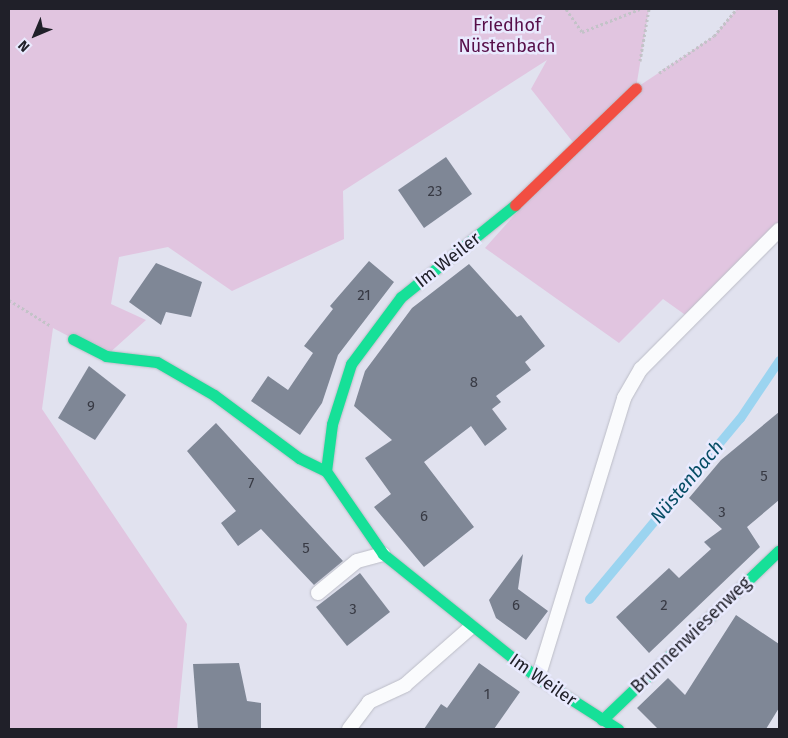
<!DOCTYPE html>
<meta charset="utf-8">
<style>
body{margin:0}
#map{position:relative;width:788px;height:738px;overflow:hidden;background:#e1e2ef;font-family:"Fira Sans",sans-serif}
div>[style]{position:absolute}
.green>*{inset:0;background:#e1c5e0}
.stream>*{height:9px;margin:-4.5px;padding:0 4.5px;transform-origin:4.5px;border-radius:4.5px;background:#9bd4f0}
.building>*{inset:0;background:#7f8796}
.path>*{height:3px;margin-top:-1.5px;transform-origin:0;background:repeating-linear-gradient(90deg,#c3c3c8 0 2.5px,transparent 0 5px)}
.roads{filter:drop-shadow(0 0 1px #bcbdc7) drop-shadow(0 0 1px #bcbdc7)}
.lane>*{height:14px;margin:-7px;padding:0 7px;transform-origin:7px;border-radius:7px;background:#fafbfd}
.fast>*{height:11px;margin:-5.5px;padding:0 5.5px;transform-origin:5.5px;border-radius:5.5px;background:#16e098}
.jam>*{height:11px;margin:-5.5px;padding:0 5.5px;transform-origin:5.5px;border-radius:5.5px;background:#f24e42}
span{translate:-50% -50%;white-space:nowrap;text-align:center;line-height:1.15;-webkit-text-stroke:5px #e9eafe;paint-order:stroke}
.number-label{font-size:15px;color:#383a44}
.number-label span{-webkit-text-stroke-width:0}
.park-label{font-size:18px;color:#570f4a}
.street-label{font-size:18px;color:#202029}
.water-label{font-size:19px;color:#064d65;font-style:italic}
.frame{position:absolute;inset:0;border:10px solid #202029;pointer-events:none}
.north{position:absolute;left:10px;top:10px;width:50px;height:50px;-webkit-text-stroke:4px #e9eafe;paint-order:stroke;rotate:225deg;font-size:14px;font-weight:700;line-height:20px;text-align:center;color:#202029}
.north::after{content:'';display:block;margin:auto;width:18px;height:22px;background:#202029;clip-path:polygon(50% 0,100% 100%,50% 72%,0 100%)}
</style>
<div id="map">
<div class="green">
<i style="clip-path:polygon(9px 9px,649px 9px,636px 88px,714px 36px,737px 9px,779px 9px,779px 230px,691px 319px,663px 299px,619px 343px,485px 248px,576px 146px,531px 89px,547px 60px,343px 191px,344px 239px,232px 291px,168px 247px,119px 257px,111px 304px,146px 320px,106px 356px,53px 328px,42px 409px,187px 624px,177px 729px,9px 729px)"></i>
</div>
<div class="stream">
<i style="left:589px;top:599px;width:236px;rotate:-50.2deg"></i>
<i style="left:740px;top:418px;width:70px;rotate:-56.1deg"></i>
</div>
<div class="building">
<i style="clip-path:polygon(446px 157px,472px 194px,424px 228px,398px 190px)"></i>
<i style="clip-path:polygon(369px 261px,394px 282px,338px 355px,322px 403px,300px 435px,251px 401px,268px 376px,288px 390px,313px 353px,304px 346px,333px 309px,330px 306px)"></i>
<i style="clip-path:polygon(156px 263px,202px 282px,191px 317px,166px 312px,161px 325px,129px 302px)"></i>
<i style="clip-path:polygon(469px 264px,517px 317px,521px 315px,545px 346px,525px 362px,531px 370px,496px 396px,501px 402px,492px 409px,507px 429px,485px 446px,471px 426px,424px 462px,474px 527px,424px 567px,374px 507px,391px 494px,365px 458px,392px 440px,354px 406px,365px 371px,412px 308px)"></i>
<i style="clip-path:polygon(89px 366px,126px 395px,95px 440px,58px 418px)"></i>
<i style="clip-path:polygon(779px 412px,779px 500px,747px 527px,760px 547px,649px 653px,616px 617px,669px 568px,679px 578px,711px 549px,704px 542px,722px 529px,689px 498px,721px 460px)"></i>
<i style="clip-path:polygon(216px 423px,343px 561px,314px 585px,261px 529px,238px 546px,221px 523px,236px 511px,187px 451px)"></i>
<i style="clip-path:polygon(523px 554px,518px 589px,548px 611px,526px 640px,496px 618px,489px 600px)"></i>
<i style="clip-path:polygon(360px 573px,390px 612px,347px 646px,316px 607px)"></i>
<i style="clip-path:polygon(736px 615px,779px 644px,779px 708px,766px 729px,658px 729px,637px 708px,668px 678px,685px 695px)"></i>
<i style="clip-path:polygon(239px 663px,247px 701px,261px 703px,261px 729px,198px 729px,193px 664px)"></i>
<i style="clip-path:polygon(479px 663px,520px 692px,494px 729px,424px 729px,441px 704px,447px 708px)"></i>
</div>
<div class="path">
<i style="left:566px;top:9px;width:28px;rotate:55deg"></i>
<i style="left:582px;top:32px;width:62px;rotate:-21.6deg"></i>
<i style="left:640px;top:61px;width:53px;rotate:-80.2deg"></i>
<i style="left:659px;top:73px;width:66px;rotate:-33.9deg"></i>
<i style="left:714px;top:36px;width:35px;rotate:-50deg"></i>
<i style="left:9px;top:300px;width:49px;rotate:31.8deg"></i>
</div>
<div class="roads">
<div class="lane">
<i style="left:318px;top:593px;width:50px;rotate:-39.4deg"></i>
<i style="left:357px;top:561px;width:27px;rotate:-15deg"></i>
<i style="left:538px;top:678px;width:293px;rotate:-72.9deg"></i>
<i style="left:624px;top:398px;width:34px;rotate:-60deg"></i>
<i style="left:641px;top:369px;width:196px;rotate:-45.2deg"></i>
<i style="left:349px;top:729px;width:34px;rotate:-53deg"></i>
<i style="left:369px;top:702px;width:40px;rotate:-25deg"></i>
<i style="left:405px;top:685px;width:88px;rotate:-41.3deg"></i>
</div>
<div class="fast">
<i style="left:73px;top:339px;width:37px;rotate:27deg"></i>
<i style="left:106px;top:356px;width:51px;rotate:6.7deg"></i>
<i style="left:157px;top:362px;width:66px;rotate:30.1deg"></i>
<i style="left:214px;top:395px;width:106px;rotate:36.5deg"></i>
<i style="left:299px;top:458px;width:30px;rotate:26deg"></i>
<i style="left:326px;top:471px;width:101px;rotate:55.5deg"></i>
<i style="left:383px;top:554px;width:198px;rotate:38.7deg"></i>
<i style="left:538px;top:678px;width:95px;rotate:32.5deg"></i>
<i style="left:326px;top:471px;width:47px;rotate:-82.7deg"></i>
<i style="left:332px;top:424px;width:63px;rotate:-72.4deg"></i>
<i style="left:351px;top:364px;width:84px;rotate:-53.3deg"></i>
<i style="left:401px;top:297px;width:146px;rotate:-38.9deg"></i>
<i style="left:602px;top:720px;width:245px;rotate:-43.8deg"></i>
</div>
<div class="jam">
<i style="left:515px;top:205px;width:168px;rotate:-44deg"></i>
</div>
</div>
<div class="number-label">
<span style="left:435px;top:192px">23</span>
<span style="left:364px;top:296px">21</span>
<span style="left:474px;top:383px">8</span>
<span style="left:91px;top:407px">9</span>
<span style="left:764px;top:477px">5</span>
<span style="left:251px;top:484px">7</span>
<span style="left:722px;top:513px">3</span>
<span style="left:424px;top:517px">6</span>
<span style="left:306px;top:549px">5</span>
<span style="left:516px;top:606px">6</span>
<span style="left:664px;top:606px">2</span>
<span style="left:353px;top:610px">3</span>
<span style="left:487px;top:695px">1</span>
</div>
<div class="park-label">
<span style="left:507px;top:36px">Friedhof<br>Nüstenbach</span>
</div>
<div class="street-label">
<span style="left:448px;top:260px;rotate:-38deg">Im Weiler</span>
<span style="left:691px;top:635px;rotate:-44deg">Brunnenwiesenweg</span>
<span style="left:543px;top:680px;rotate:35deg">Im Weiler</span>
</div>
<div class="water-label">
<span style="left:687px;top:482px;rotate:-50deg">Nüstenbach</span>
</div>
<div class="frame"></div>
<div class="north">N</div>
</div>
